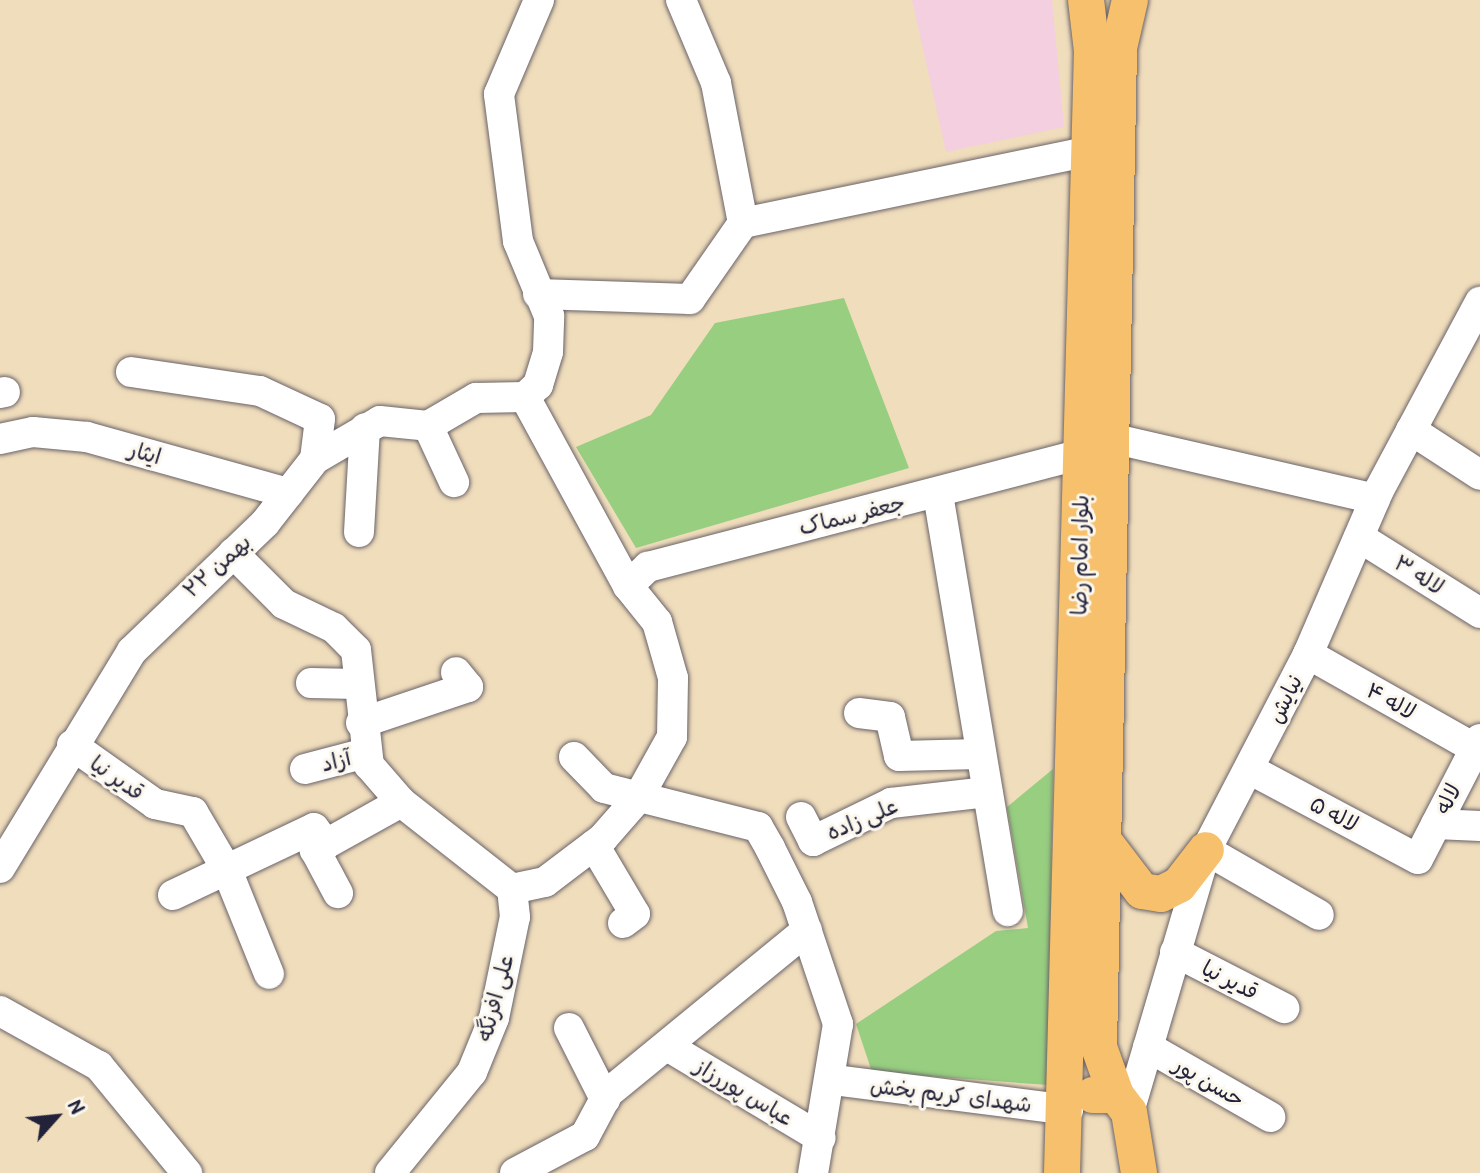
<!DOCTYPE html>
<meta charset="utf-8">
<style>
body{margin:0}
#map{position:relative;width:1480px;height:1173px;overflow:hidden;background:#f0ddbc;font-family:"Patrick Hand","Playpen Sans Arabic",sans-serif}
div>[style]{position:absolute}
.built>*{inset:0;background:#f3cfdf}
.green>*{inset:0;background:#97ce80}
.roads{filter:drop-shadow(0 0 2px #6a6368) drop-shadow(0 0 2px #6a6368)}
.minor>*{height:30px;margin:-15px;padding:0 15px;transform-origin:15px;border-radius:15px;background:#fff}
.major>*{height:36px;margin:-18px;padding:0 18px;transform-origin:18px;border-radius:18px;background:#f7c06c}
span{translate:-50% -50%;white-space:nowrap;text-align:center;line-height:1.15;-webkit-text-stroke:6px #fbf7ec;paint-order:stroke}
.street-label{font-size:22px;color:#22223b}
.north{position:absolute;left:16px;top:1077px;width:80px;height:80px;-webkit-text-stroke:6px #fbf7ec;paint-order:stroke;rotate:63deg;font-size:22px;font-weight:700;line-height:32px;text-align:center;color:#22223b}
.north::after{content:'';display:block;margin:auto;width:28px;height:36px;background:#22223b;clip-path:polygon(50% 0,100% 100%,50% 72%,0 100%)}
</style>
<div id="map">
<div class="built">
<i style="clip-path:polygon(912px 0,1052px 0,1064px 127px,946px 152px)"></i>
</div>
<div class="green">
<i style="clip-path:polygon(844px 298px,909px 468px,636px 548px,576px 447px,651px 415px,715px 323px)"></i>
<i style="clip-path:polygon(1053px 769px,1048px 1085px,872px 1072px,856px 1024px,996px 931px,1028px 928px,1007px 807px)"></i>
</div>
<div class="roads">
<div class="minor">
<i style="left:681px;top:0;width:90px;rotate:67.1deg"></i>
<i style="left:716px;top:83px;width:143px;rotate:79.1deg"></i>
<i style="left:743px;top:223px;width:354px;rotate:-11.7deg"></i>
<i style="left:538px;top:294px;width:152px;rotate:1.9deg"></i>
<i style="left:690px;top:299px;width:93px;rotate:-55.1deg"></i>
<i style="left:131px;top:372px;width:130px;rotate:8.4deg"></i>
<i style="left:260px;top:391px;width:66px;rotate:25deg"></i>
<i style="left:320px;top:419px;width:40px;rotate:97.1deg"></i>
<i style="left:0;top:393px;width:5px;rotate:-11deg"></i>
<i style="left:428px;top:426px;width:62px;rotate:65.1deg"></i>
<i style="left:1411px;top:430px;width:82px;rotate:33.1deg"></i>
<i style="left:1111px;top:438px;width:271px;rotate:13deg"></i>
<i style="left:0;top:439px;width:34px;rotate:-12deg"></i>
<i style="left:33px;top:432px;width:54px;rotate:5.3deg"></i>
<i style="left:87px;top:437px;width:209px;rotate:15.6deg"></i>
<i style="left:938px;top:494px;width:423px;rotate:80.5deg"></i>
<i style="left:359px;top:532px;width:104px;rotate:-86.7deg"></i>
<i style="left:1359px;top:537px;width:143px;rotate:32.1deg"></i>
<i style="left:233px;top:553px;width:72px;rotate:45deg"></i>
<i style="left:284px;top:604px;width:55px;rotate:25.6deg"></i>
<i style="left:334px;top:628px;width:31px;rotate:45deg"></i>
<i style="left:356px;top:650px;width:116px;rotate:83.6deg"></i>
<i style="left:369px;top:765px;width:49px;rotate:49.1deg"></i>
<i style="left:401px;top:802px;width:141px;rotate:38.1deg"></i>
<i style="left:628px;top:586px;width:28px;rotate:-44deg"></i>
<i style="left:648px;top:567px;width:448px;rotate:-14.6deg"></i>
<i style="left:1308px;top:654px;width:191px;rotate:29.5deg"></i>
<i style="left:311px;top:683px;width:46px;rotate:1.2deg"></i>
<i style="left:859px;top:713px;width:31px;rotate:7deg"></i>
<i style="left:890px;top:717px;width:40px;rotate:77deg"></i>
<i style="left:899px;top:756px;width:81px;rotate:-1.4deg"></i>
<i style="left:361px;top:723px;width:113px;rotate:-18.6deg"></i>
<i style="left:468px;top:687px;width:19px;rotate:-129deg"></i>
<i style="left:72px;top:745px;width:102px;rotate:35.4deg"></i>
<i style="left:155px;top:804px;width:39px;rotate:12deg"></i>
<i style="left:193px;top:812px;width:67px;rotate:59.6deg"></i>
<i style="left:227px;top:870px;width:112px;rotate:68deg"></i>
<i style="left:574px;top:757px;width:43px;rotate:45.9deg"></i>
<i style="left:604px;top:788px;width:159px;rotate:14.2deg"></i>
<i style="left:758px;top:827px;width:24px;rotate:60deg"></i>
<i style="left:770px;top:848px;width:60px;rotate:63.4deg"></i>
<i style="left:797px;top:902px;width:129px;rotate:71.4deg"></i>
<i style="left:838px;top:1024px;width:151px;rotate:99.5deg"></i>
<i style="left:305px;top:769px;width:63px;rotate:-14.7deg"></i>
<i style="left:1251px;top:770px;width:189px;rotate:28.1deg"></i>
<i style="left:1418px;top:859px;width:135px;rotate:-62.7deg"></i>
<i style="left:801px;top:817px;width:27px;rotate:63deg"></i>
<i style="left:813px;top:841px;width:87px;rotate:-26deg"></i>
<i style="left:891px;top:803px;width:97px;rotate:-6.5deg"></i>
<i style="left:1436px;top:824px;width:44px;rotate:2.6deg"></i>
<i style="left:326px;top:844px;width:13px;rotate:151deg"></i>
<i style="left:315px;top:850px;width:49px;rotate:61.9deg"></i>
<i style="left:594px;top:845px;width:80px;rotate:59.3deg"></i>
<i style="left:635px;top:914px;width:15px;rotate:143deg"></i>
<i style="left:1206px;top:850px;width:130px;rotate:29.9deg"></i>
<i style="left:0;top:868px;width:254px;rotate:-58.7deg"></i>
<i style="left:132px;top:651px;width:185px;rotate:-43.9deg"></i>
<i style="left:265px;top:523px;width:81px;rotate:-52deg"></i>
<i style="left:315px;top:459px;width:75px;rotate:-30.3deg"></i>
<i style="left:380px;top:421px;width:48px;rotate:5.9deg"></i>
<i style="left:428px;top:426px;width:56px;rotate:-30.3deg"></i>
<i style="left:476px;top:398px;width:49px;rotate:-1.2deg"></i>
<i style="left:512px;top:889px;width:34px;rotate:-12deg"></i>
<i style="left:545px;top:882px;width:73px;rotate:-37.2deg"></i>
<i style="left:603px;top:838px;width:53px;rotate:-48.8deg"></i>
<i style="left:638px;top:798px;width:70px;rotate:-60.9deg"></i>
<i style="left:672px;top:737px;width:59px;rotate:-89deg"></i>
<i style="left:673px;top:678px;width:58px;rotate:-105.9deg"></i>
<i style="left:657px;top:622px;width:46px;rotate:-128.9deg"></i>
<i style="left:628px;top:586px;width:215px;rotate:-118.6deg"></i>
<i style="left:525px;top:397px;width:18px;rotate:-43deg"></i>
<i style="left:538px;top:385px;width:34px;rotate:-73deg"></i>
<i style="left:548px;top:352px;width:36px;rotate:-88deg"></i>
<i style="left:549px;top:316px;width:81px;rotate:-112.5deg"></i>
<i style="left:518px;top:241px;width:148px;rotate:-97.4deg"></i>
<i style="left:499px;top:94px;width:102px;rotate:-66.9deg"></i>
<i style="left:173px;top:895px;width:156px;rotate:-25.4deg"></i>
<i style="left:314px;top:828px;width:20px;rotate:53deg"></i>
<i style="left:326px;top:844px;width:86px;rotate:-29.2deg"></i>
<i style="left:1175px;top:952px;width:123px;rotate:27.2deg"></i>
<i style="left:0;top:1011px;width:113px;rotate:29.1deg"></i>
<i style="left:99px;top:1066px;width:139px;rotate:50.6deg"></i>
<i style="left:569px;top:1028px;width:80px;rotate:63.1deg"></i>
<i style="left:667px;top:1046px;width:179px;rotate:30.9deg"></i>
<i style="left:1148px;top:1047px;width:141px;rotate:29.8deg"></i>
<i style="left:834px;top:1080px;width:236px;rotate:7.3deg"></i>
<i style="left:1129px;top:1112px;width:273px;rotate:-73.6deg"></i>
<i style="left:1206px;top:850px;width:221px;rotate:-62.5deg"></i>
<i style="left:1308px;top:654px;width:176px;rotate:-66.6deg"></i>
<i style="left:1378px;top:492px;width:216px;rotate:-61.8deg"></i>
<i style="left:390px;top:1173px;width:130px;rotate:-50.9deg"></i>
<i style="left:472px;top:1072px;width:58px;rotate:-67.8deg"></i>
<i style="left:494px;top:1018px;width:103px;rotate:-78.3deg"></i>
<i style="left:515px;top:917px;width:28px;rotate:-96deg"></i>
<i style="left:515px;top:1173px;width:79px;rotate:-27.9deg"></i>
<i style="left:585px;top:1136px;width:49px;rotate:-61.9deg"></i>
<i style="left:608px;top:1093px;width:257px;rotate:-39.3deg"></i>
</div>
<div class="major">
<i style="left:1103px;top:840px;width:64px;rotate:52.6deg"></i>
<i style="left:1142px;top:891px;width:19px;rotate:9deg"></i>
<i style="left:1161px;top:894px;width:20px;rotate:-27deg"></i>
<i style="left:1179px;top:885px;width:44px;rotate:-52.4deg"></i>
<i style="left:1093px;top:1095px;width:23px"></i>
<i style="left:1116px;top:1095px;width:21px;rotate:53deg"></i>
<i style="left:1129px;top:1112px;width:62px;rotate:80.7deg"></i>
<i style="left:1116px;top:1095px;width:51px;rotate:-109.5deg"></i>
<i style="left:1099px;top:1047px;width:999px;rotate:-88.85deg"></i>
<i style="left:1119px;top:48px;width:49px;rotate:-77.1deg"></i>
<i style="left:1062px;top:1173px;width:1122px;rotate:-88.47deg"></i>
<i style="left:1092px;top:51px;width:51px;rotate:-96.7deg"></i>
</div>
</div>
<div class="street-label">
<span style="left:145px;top:453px;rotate:16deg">ایثار</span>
<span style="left:852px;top:515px;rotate:-14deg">جعفر سماک</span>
<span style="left:1080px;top:555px;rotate:-89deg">بلوار امام رضا</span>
<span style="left:217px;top:566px;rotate:-42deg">۲۲ بهمن</span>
<span style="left:1419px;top:575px;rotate:32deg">لاله ۳</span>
<span style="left:1285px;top:699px;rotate:-64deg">نیایش</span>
<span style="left:1391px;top:701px;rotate:29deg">لاله ۴</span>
<span style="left:336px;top:761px;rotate:-14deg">آزاد</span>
<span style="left:117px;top:778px;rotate:35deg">قدیر نیا</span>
<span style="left:1448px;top:799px;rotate:-63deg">لاله</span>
<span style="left:1334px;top:814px;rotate:28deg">لاله ۵</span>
<span style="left:862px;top:819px;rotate:-23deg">علی زاده</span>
<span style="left:1230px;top:980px;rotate:27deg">قدیر نیا</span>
<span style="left:495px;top:998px;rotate:-75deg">علی افرنگه</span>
<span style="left:1209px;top:1082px;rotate:30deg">حسن پور</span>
<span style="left:744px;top:1092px;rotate:31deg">عباس پوررزاز</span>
<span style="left:951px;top:1095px;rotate:7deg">شهدای کریم بخش</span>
</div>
<div class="north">N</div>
</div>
